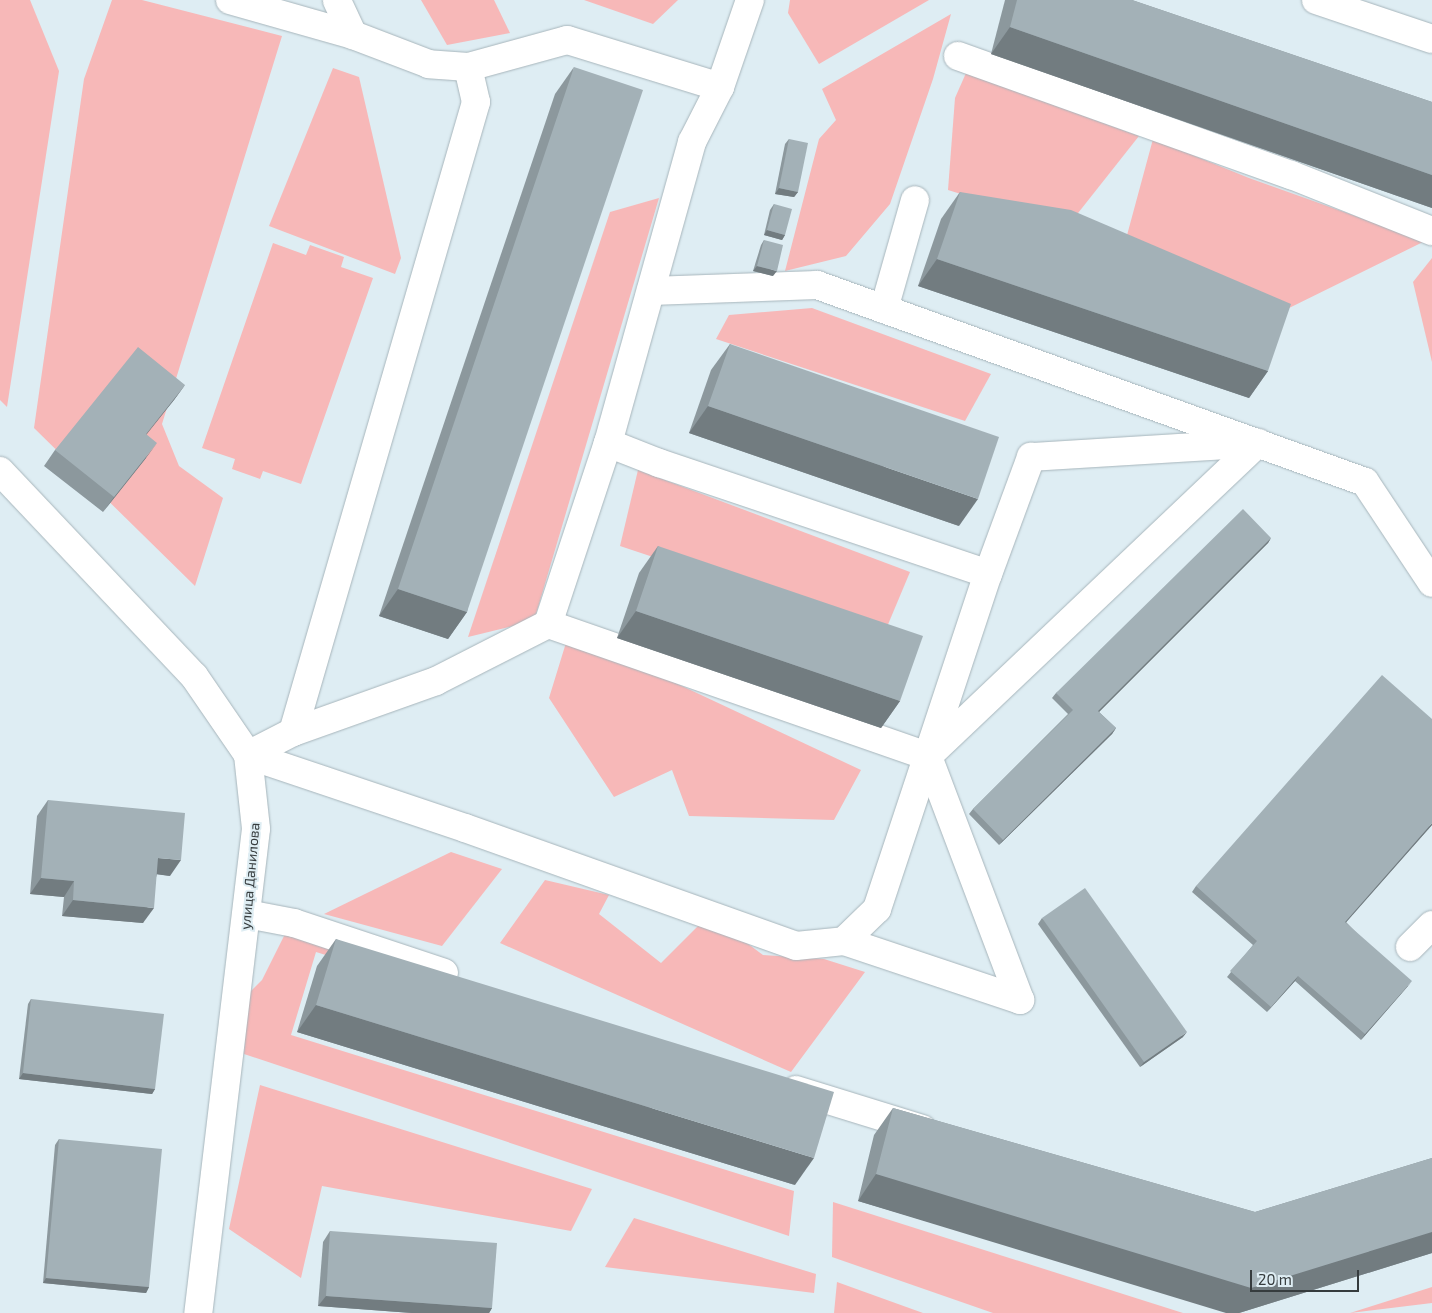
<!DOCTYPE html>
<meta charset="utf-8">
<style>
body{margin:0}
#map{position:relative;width:1432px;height:1313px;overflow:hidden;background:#deedf3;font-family:"Exo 2",sans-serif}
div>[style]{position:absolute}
.green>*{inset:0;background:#f7b8b8}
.roads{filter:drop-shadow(0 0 1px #a7b5bb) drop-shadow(0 0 1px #a7b5bb)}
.minor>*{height:28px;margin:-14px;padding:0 14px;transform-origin:14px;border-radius:14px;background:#fff}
.wall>*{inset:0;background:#8c989d}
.shaded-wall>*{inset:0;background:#727c80}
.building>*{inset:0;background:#a3b1b7}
span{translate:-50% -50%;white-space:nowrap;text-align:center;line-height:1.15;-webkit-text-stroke:4px #deedf3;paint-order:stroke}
.street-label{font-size:14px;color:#363c3e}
.scale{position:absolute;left:1250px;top:1270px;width:109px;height:22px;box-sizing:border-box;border:2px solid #363c3e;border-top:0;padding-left:6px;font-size:15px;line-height:18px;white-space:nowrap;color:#363c3e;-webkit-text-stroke:4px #deedf3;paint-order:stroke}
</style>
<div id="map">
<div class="green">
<i style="clip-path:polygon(0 0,30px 0,59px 71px,7px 407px,0 400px)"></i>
<i style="clip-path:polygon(112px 0,142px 0,282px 36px,162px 424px,179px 466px,223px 498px,195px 586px,34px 428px,84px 79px)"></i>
<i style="clip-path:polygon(421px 0,494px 0,510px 33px,447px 45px)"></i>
<i style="clip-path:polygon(584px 0,678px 0,653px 24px)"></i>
<i style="clip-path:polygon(790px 0,929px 0,819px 64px,788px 13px)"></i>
<i style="clip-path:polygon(951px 14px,933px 79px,890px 204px,846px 256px,785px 271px,819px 139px,836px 120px,822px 89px)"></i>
<i style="clip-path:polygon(333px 68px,359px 77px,401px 258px,395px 274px,269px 226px)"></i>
<i style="clip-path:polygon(966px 73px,1139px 136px,1067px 227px,948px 190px,955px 98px)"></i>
<i style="clip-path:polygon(1153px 139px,1249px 178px,1425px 241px,1281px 312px,1123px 250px)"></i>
<i style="clip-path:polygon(659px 198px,534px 621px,468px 637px,610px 212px)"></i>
<i style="clip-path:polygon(273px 243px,306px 255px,310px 245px,344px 257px,341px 267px,373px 278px,301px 484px,263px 471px,260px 479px,232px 469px,235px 459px,202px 448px)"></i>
<i style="clip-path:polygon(1432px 258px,1432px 362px,1413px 282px)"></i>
<i style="clip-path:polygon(812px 308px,991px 374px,965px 421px,716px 339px,729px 315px)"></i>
<i style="clip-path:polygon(638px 470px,910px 572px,884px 634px,620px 546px)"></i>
<i style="clip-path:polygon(569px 633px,861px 770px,834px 820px,689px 816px,672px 770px,614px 797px,549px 698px)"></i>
<i style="clip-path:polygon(451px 852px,502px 869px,442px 946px,324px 914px)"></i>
<i style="clip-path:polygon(545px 880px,609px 895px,599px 914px,661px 963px,709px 915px,763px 955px,824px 959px,865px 972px,791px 1072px,500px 943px)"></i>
<i style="clip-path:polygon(288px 928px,345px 946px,345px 961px,316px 952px,291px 1035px,794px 1191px,789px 1236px,244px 1054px,248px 994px,262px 980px)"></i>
<i style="clip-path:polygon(260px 1085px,592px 1189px,571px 1231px,322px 1186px,301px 1278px,229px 1229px)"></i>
<i style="clip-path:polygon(833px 1202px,1183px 1313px,993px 1313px,832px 1257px)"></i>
<i style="clip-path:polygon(634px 1218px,816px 1274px,814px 1293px,605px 1267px)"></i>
<i style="clip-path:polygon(837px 1282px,923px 1313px,834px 1313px)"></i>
<i style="clip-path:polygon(1432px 1287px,1432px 1303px,1350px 1313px)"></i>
</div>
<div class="roads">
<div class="minor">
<i style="left:230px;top:0;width:128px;rotate:15.9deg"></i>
<i style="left:1316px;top:0;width:122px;rotate:18.6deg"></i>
<i style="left:958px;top:56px;width:354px;rotate:19.7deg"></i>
<i style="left:1291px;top:175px;width:152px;rotate:21.7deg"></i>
<i style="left:720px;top:87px;width:92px;rotate:-71deg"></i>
<i style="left:651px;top:291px;width:166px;rotate:-2.1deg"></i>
<i style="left:817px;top:285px;width:582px;rotate:19.77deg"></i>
<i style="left:1365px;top:482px;width:121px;rotate:56.4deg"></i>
<i style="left:884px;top:309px;width:113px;rotate:-74.1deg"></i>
<i style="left:608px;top:443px;width:55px;rotate:21.4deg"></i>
<i style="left:659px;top:463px;width:347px;rotate:18.6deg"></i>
<i style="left:0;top:471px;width:282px;rotate:46.6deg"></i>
<i style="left:194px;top:676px;width:96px;rotate:55.6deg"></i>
<i style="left:248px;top:755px;width:74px;rotate:83.8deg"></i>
<i style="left:256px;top:829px;width:487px;rotate:96.8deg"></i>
<i style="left:548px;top:624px;width:402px;rotate:19.2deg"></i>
<i style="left:928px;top:756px;width:455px;rotate:-43.5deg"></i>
<i style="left:293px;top:732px;width:656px;rotate:-73.8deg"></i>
<i style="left:476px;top:102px;width:36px;rotate:-103deg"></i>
<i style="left:248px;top:755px;width:51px;rotate:-27.1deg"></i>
<i style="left:293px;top:732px;width:152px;rotate:-19.6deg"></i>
<i style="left:436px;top:681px;width:126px;rotate:-27deg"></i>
<i style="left:548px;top:624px;width:191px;rotate:-71.7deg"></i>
<i style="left:608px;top:443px;width:313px;rotate:-74.4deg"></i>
<i style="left:692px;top:142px;width:62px;rotate:-63deg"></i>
<i style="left:720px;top:87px;width:160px;rotate:-162.9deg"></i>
<i style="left:567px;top:40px;width:103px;rotate:164.7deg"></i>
<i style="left:468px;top:67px;width:39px;rotate:-176deg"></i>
<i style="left:429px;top:64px;width:81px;rotate:-159.1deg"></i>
<i style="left:353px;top:35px;width:38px;rotate:-115deg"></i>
<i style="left:248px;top:755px;width:229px;rotate:18.6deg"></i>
<i style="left:465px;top:828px;width:351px;rotate:19.6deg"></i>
<i style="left:796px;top:946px;width:48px;rotate:-5.9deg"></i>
<i style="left:844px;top:941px;width:186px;rotate:18.5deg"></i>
<i style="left:1020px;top:1000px;width:261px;rotate:-110.7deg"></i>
<i style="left:247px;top:914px;width:48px;rotate:10.8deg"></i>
<i style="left:294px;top:923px;width:158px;rotate:18.4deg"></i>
<i style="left:844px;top:941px;width:46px;rotate:-44.1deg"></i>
<i style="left:877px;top:909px;width:353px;rotate:-71.7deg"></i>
<i style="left:988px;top:574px;width:125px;rotate:-69.8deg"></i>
<i style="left:1031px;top:457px;width:215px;rotate:-3.5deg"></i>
<i style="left:1410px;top:947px;width:31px;rotate:-45deg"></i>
<i style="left:796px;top:1090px;width:132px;rotate:17.2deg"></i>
</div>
</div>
<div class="wall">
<i style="clip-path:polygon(1005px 0,1132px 0,1432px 102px,1432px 208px,991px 54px)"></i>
<i style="clip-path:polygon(574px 67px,467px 612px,448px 639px,379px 616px,555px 94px)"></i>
<i style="clip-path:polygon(789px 139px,798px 192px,794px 197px,775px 194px,785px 144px)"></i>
<i style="clip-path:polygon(960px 192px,1268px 371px,1249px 398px,918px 286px,941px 219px)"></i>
<i style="clip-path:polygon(774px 204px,785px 235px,782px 240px,764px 235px,770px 210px)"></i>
<i style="clip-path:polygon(764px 240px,773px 276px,753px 271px,761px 245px)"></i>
<i style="clip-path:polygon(730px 344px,959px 526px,689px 433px,711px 370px)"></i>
<i style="clip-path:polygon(185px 385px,174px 400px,146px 434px,146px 458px,103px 512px,44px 466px,55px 450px)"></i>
<i style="clip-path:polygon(1271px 538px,1268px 543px,1099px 712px,1116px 728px,1112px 734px,999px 845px,969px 814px,973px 809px,1068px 714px,1052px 698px,1056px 693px)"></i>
<i style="clip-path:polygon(658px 546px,900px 701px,881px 728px,617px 638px,639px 573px)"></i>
<i style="clip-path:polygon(48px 800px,170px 876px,157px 874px,143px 923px,62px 916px,64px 897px,30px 894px,37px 816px)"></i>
<i style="clip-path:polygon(1432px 825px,1346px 922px,1408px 986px,1361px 1040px,1295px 981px,1267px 1012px,1227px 977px,1253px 945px,1192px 892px,1196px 886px)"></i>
<i style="clip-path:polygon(1042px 918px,1183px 1037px,1140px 1067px,1038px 924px)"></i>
<i style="clip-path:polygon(336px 939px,795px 1185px,297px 1032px,317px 966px)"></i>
<i style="clip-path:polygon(31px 999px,155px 1089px,152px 1094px,19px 1079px,28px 1004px)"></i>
<i style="clip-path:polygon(893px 1108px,1255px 1212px,1432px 1158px,1432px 1253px,1239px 1313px,858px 1201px,874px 1135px)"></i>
<i style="clip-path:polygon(59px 1139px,149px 1287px,146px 1293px,43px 1283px,55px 1145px)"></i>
<i style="clip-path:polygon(330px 1231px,492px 1308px,489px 1313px,412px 1313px,318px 1306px,323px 1242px)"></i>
</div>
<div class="shaded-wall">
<i style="clip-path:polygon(1010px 27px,1432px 175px,1432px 208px,991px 54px)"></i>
<i style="clip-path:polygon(779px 188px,798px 192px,794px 197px,775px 194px)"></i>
<i style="clip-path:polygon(767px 230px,785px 235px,782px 240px,764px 235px)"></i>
<i style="clip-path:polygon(937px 259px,1268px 371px,1249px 398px,918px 286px)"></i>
<i style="clip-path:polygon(757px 266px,777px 271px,773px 276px,753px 271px)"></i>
<i style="clip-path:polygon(185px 385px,174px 400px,135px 449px,146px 434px)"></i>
<i style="clip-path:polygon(708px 406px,978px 499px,959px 526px,689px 433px)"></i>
<i style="clip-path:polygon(157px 443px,146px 458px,103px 512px,114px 497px)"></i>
<i style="clip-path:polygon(1271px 538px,1268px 543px,1095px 716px,1098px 711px)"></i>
<i style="clip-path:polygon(398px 589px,467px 612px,448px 639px,379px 616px)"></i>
<i style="clip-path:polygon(636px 611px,900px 701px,881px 728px,617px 638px)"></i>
<i style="clip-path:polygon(1116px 728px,1112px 734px,999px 845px,1003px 840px)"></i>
<i style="clip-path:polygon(1432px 823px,1432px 825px,1342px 927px,1345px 922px)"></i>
<i style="clip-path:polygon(158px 858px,181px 860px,170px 876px,147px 873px)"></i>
<i style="clip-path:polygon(41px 878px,74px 881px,64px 897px,30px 894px)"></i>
<i style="clip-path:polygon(73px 900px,154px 908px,143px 923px,62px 916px)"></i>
<i style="clip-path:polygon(1298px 976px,1295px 981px,1267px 1012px,1271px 1007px)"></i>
<i style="clip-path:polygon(1412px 981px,1408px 986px,1361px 1040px,1365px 1034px)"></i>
<i style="clip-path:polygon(316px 1005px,814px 1158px,795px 1185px,297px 1032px)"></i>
<i style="clip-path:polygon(1187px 1032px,1183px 1037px,1140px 1067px,1144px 1062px)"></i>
<i style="clip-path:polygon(23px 1073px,155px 1089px,152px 1094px,19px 1079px)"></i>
<i style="clip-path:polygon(876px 1174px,1432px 1232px,1432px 1253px,1239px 1313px,1226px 1313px,858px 1201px)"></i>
<i style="clip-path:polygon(46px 1278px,149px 1287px,146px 1293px,43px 1283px)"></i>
<i style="clip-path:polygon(326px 1296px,492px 1308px,489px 1313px,412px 1313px,318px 1306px)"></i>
</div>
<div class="building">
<i style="clip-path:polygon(1017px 0,1132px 0,1432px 102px,1432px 175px,1010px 27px)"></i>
<i style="clip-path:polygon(574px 67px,643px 90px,467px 612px,398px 589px)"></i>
<i style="clip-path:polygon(789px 139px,808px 143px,798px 192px,779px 188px)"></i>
<i style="clip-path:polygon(960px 192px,1071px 210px,1291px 304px,1268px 371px,937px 259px)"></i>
<i style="clip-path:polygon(774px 204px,792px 209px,785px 235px,767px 230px)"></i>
<i style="clip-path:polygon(764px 240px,783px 245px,777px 271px,757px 266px)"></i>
<i style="clip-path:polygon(730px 344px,999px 437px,978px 499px,708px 406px)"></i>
<i style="clip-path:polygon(138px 347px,185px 385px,146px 434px,157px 443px,114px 497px,55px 450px)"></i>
<i style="clip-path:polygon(1243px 509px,1271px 538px,1098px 711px,1116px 728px,1003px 840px,973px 809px,1073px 710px,1056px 693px)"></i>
<i style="clip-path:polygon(658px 546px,923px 636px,900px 701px,636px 611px)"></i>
<i style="clip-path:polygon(1382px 675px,1432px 719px,1432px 823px,1345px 922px,1412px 981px,1365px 1034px,1298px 976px,1271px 1007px,1230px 971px,1257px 941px,1196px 886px)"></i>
<i style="clip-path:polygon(48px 800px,185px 813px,181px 860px,158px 858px,154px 908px,73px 900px,74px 881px,41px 878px)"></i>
<i style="clip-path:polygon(1085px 888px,1187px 1032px,1144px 1062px,1042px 918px)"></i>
<i style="clip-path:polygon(336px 939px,834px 1092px,814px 1158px,316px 1005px)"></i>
<i style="clip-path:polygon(31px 999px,164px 1014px,155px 1089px,23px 1073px)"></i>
<i style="clip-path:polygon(893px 1108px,1255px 1212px,1432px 1158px,1432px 1232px,1251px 1288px,876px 1174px)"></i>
<i style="clip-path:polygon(59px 1139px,162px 1149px,149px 1287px,46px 1278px)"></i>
<i style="clip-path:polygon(330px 1231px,497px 1243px,492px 1308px,326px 1296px)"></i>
</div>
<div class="street-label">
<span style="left:250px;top:876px;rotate:-85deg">улица Данилова</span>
</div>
<div class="scale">20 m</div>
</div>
